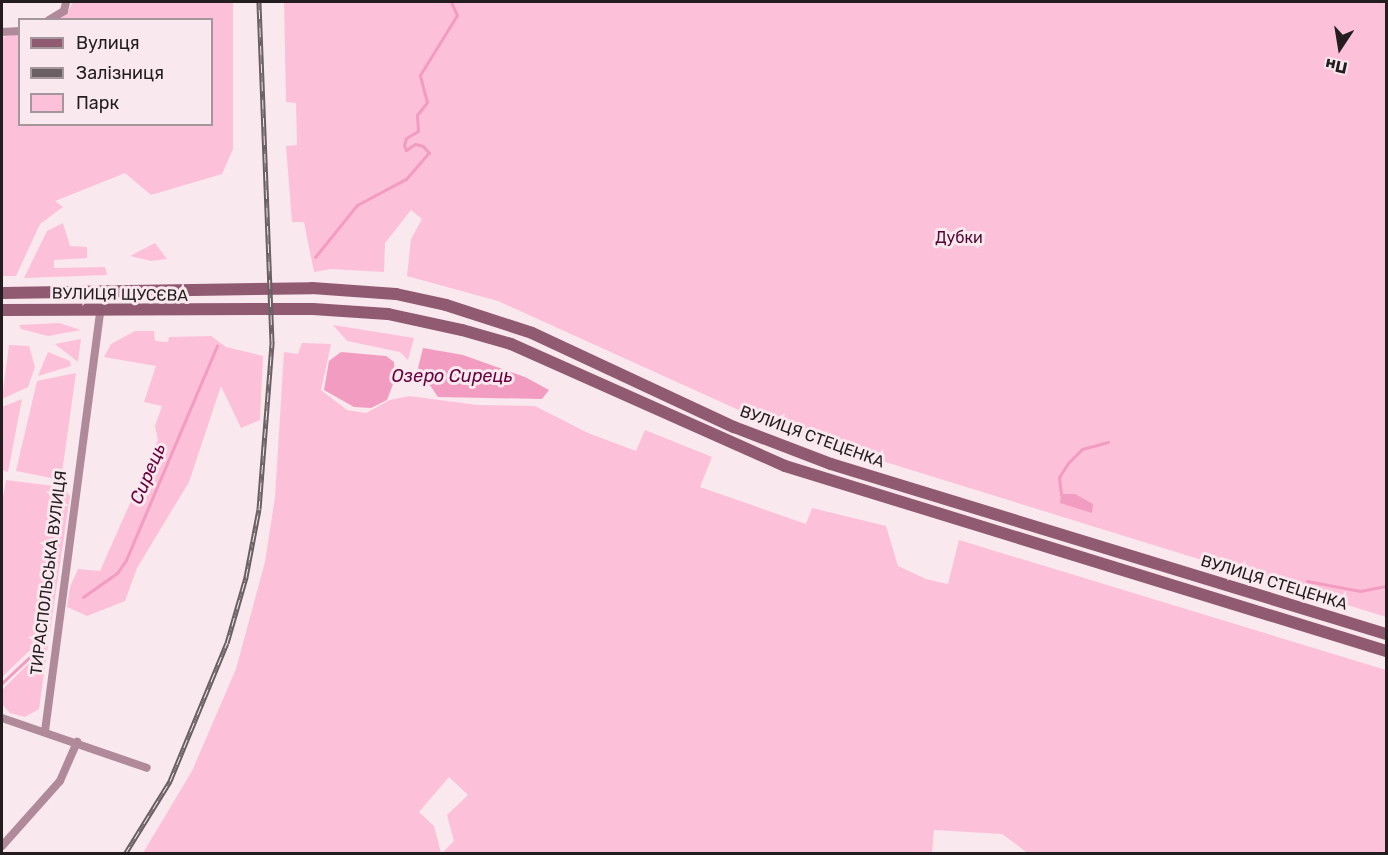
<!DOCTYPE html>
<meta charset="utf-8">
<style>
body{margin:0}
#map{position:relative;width:1388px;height:855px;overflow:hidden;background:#f9e8ee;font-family:Rubik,sans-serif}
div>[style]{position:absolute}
.green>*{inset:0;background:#fdc0d9}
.water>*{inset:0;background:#f39cc1}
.stream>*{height:3px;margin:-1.5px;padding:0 1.5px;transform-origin:1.5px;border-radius:1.5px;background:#f39cc1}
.minor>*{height:8px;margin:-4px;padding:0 4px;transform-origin:4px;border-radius:4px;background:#b08a99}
.secondary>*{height:12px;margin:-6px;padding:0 6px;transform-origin:6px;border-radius:6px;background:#905a71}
.rail>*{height:5px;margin-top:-2.5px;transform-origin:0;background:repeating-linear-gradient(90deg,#f9e8ee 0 9px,#6a6064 0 18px);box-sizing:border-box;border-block:2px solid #6a6064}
span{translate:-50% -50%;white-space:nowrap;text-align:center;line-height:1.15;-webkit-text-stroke:6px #f9e8ee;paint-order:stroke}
.park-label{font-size:16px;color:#530632}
.street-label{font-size:16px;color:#231d20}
.water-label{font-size:18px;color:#68003e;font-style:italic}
.frame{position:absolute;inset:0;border:3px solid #231d20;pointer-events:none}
.legend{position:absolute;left:18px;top:18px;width:195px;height:108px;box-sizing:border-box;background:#f9e8ee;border:2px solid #a3979c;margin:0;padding:8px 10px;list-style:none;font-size:18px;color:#231d20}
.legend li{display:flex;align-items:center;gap:12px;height:30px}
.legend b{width:30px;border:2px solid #a3979c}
.north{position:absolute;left:1310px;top:18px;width:60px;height:60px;-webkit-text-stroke:4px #f9e8ee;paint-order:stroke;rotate:192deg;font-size:16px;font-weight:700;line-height:24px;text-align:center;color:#231d20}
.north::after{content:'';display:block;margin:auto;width:21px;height:27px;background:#231d20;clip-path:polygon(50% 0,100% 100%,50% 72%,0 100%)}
</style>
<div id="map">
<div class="green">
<i style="clip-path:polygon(73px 2px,233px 2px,233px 149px,222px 174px,151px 195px,125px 173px,55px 201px,63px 207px,40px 224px,16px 276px,2px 276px,2px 37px,19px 34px,20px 124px,212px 124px,212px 20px,53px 19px,68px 12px)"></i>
<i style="clip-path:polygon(284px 2px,1386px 2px,1386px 617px,785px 431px,498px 301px,407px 276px,411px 239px,422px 219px,411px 210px,385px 243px,384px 272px,331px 269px,314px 272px,304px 222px,292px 222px,286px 146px,297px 145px,296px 103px,286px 102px)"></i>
<i style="clip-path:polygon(63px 223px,70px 246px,87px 247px,87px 258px,54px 260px,54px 268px,105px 267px,107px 275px,24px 278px,47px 231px)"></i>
<i style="clip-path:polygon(155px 243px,167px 259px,151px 261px,130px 256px)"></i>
<i style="clip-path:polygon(59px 323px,81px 330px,48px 336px,21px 329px,19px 325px)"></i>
<i style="clip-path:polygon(333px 325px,414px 338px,408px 360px,400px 352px,347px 341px)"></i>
<i style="clip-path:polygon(135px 331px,154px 331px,155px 341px,168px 342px,169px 337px,211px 336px,226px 347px,263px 356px,260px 420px,241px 428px,221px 386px,189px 482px,137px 568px,125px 601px,87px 616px,67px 607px,70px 587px,78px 569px,100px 571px,158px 440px,155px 426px,162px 406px,144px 402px,156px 366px,104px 357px,111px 344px)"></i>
<i style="clip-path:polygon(81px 339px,78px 362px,55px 344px)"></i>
<i style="clip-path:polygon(302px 343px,331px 344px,321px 390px,347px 410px,366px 413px,390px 400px,409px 396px,477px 405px,535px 406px,588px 433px,636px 451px,645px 430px,712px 457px,700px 487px,806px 524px,812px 508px,886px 526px,898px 566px,926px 579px,948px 584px,959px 540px,1386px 670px,1386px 853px,1029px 854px,1002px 834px,934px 830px,932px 853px,442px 853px,454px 841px,447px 815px,468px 795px,449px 777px,419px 812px,434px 826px,441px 853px,143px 853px,192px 771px,236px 669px,265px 562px,275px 497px,284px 352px,298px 354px)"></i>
<i style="clip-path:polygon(9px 345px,29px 346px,35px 367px,28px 387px,2px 399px)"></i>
<i style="clip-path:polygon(48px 352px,70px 361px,71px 366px,38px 376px)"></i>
<i style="clip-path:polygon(76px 373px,61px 480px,16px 471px,37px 381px)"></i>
<i style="clip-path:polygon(22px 399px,8px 472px,2px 470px,2px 407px)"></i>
<i style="clip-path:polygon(6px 480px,62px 487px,70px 496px,50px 631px,2px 677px,2px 503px)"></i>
<i style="clip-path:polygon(48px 644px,39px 709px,25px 717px,10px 713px,2px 704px,2px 690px)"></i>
</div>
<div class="water">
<i style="clip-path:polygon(423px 348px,463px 355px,525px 377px,549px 390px,542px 399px,438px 397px,418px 368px)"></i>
<i style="clip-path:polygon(341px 352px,386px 356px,394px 362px,395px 379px,387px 400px,371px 408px,354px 407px,324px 390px,329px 361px)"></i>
<i style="clip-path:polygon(1061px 494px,1075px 494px,1093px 504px,1092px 513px,1060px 503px)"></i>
</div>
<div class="stream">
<i style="left:315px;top:257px;width:67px;rotate:-51.1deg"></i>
<i style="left:357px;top:205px;width:55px;rotate:-28deg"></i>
<i style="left:406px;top:179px;width:35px;rotate:-49deg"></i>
<i style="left:429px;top:153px;width:9px;rotate:-131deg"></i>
<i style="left:423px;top:146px;width:8px;rotate:-166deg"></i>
<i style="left:415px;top:144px;width:11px;rotate:146deg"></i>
<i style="left:406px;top:150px;width:5px;rotate:-112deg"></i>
<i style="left:404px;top:145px;width:7px;rotate:-74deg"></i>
<i style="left:406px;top:138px;width:14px;rotate:-30deg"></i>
<i style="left:418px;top:131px;width:16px;rotate:-94deg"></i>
<i style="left:417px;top:115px;width:16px;rotate:-52deg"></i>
<i style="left:427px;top:102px;width:28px;rotate:-105deg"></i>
<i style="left:420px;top:75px;width:70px;rotate:-58.3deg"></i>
<i style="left:457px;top:15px;width:14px;rotate:-115deg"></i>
<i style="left:1061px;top:494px;width:17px;rotate:-97deg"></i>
<i style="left:1059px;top:477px;width:17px;rotate:-57deg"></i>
<i style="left:1068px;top:463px;width:20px;rotate:-45deg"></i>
<i style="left:1082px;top:449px;width:27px;rotate:-15deg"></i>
<i style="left:1307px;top:581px;width:54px;rotate:10.7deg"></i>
<i style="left:1360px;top:591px;width:26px;rotate:-11deg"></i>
<i style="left:83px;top:597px;width:42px;rotate:-35.2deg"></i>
<i style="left:117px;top:573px;width:16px;rotate:-55deg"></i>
<i style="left:126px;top:560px;width:233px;rotate:-67deg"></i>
<i style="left:2px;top:683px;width:48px;rotate:-43.3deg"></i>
</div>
<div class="minor">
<i style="left:49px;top:20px;width:17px;rotate:-31deg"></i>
<i style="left:64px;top:11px;width:9px;rotate:-77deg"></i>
<i style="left:2px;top:32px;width:18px;rotate:-3deg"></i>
<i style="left:2px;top:718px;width:153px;rotate:19deg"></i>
<i style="left:45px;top:731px;width:423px;rotate:-82.5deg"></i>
<i style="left:2px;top:846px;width:87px;rotate:-48.3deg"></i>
<i style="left:60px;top:781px;width:43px;rotate:-66.4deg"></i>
</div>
<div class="secondary">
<i style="left:2px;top:293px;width:310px;rotate:-0.9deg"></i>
<i style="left:312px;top:288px;width:84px;rotate:4.1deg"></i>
<i style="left:396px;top:294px;width:51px;rotate:12.4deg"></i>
<i style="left:446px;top:305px;width:90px;rotate:18deg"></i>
<i style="left:532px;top:333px;width:223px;rotate:25deg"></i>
<i style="left:734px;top:427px;width:104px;rotate:20.9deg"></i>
<i style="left:831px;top:464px;width:580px;rotate:17.03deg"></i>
<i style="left:2px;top:310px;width:311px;rotate:-0.2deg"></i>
<i style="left:313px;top:309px;width:75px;rotate:3.8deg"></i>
<i style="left:388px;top:314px;width:76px;rotate:12.2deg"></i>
<i style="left:462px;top:330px;width:51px;rotate:15.9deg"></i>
<i style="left:511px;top:344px;width:300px;rotate:24deg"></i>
<i style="left:785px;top:466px;width:629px;rotate:17.11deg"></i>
</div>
<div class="rail">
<i style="left:125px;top:854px;width:86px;rotate:-58.3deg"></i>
<i style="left:170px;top:781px;width:149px;rotate:-67.6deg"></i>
<i style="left:227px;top:643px;width:69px;rotate:-73.9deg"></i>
<i style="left:246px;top:577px;width:69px;rotate:-79.2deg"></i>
<i style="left:259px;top:509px;width:168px;rotate:-85.5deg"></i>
<i style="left:272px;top:342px;width:340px;rotate:-92.2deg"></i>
</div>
<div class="park-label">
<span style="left:959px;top:238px">Дубки</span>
</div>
<div class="street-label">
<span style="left:120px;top:295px;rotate:1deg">ВУЛИЦЯ ЩУСЄВА</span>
<span style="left:812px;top:437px;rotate:20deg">ВУЛИЦЯ СТЕЦЕНКА</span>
<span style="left:49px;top:573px;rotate:-83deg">ТИРАСПОЛЬСЬКА ВУЛИЦЯ</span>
<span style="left:1274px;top:583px;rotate:17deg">ВУЛИЦЯ СТЕЦЕНКА</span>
</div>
<div class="water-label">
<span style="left:452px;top:376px">Озеро Сирець</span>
<span style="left:148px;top:474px;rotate:-67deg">Сирець</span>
</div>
<div class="frame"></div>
<ul class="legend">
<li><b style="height:8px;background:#905a71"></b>Вулиця</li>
<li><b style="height:8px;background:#6a6064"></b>Залізниця</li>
<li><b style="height:16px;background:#fdc0d9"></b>Парк</li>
</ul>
<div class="north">Пн</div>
</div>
